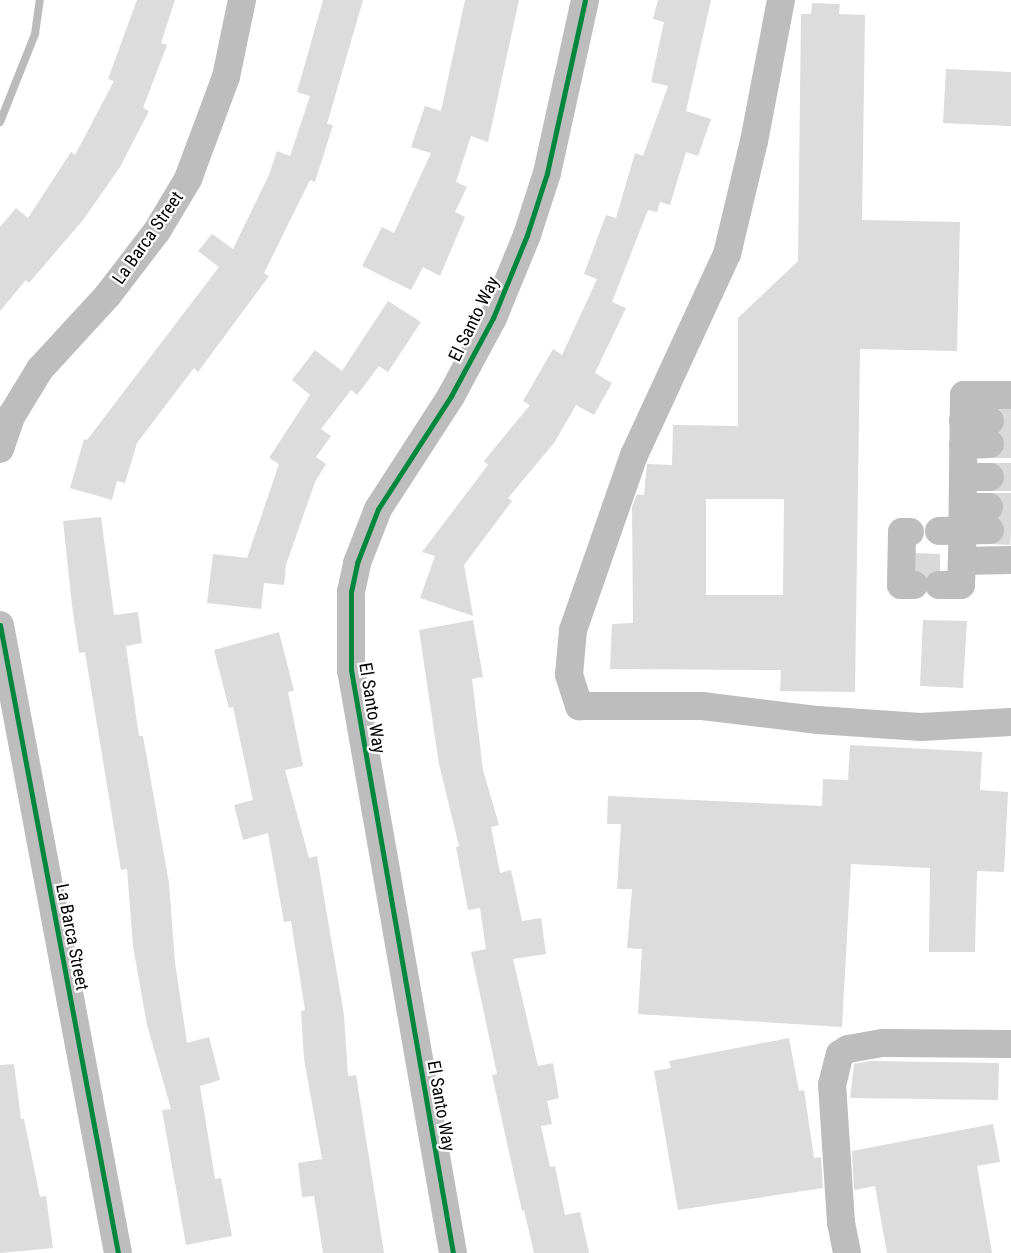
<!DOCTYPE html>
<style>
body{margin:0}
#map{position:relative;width:1011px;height:1253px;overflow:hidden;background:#fff;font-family:"Roboto Condensed",sans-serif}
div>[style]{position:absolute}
.stream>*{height:8px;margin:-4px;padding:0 4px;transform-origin:4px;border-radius:4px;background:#bbb}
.building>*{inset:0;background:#dcdcdc}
.minor-tunnel>*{height:28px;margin-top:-14px;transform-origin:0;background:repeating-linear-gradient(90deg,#d9d9d9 0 28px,transparent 0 42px)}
.minor>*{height:28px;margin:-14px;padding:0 14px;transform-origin:14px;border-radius:14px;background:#bdbdbd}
.cycleway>*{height:5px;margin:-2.5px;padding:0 2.5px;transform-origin:2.5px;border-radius:2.5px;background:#00873e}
span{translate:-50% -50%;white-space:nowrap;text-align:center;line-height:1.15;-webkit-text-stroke:4.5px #fff;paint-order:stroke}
.street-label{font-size:18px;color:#000}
</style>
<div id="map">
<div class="stream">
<i style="left:0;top:122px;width:95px;rotate:-68.3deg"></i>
<i style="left:35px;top:34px;width:34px;rotate:-82deg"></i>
</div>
<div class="building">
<i style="clip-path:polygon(137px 0,175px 0,161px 43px,167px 45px,143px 108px,149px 111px,120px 167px,83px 220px,29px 283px,26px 280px,0 311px,0 227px,16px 208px,28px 218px,71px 152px,75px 155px,114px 81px,108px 79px)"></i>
<i style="clip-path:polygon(323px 0,363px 0,327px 124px,333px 125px,315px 182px,310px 180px,264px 273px,269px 276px,198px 372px,194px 368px,137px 443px,125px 483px,117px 481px,112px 500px,70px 488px,84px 439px,87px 440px,219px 267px,198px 251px,212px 234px,233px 249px,269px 175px,277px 151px,290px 156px,310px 96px,297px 92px)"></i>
<i style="clip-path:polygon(465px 0,519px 0,488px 142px,471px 136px,456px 182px,467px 187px,455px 212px,465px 217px,440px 276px,423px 267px,411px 290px,362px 266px,382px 227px,394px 233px,431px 153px,411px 147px,425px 106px,441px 111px)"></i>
<i style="clip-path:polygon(658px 0,711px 0,686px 111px,711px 119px,698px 156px,686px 152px,670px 205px,660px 202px,657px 212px,648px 210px,612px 302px,626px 308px,595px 373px,612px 383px,594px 415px,576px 405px,554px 443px,508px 498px,512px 501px,464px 565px,473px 616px,420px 598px,435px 556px,422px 552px,488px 465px,484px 461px,530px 405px,523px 401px,553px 349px,562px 355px,597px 279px,584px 274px,606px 215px,616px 218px,635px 153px,643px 156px,668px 86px,651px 82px,664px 22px,653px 19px)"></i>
<i style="clip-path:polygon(evenodd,812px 3px,840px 4px,839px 14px,865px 15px,862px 220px,960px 222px,957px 351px,860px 349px,855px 692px,780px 691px,781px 670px,610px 669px,612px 624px,633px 623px,632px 507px,637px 494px,644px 495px,647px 464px,672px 465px,673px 425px,738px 426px,738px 318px,798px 261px,801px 14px,811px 14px,812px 3px,706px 499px,784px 499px,783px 595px,706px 595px,706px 499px)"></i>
<i style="clip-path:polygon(946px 69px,1011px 72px,1011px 126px,943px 123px)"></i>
<i style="clip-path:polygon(388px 301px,421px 322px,388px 372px,379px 366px,357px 395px,351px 390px,321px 429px,331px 436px,316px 457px,326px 464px,315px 482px,286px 565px,284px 585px,264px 583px,261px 609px,207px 603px,213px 554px,247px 558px,279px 464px,269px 458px,310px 395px,292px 380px,315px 350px,342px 371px)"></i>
<i style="clip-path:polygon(101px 517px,114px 615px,138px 612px,142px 643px,126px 646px,139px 736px,143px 736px,169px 883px,175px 963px,187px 1043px,209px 1037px,220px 1080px,200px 1086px,215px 1179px,221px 1178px,232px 1236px,186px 1245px,162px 1110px,171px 1109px,147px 1025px,133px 946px,127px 869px,121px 870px,85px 652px,79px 653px,72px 605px,63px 521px)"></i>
<i style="clip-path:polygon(473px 620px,483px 677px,472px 679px,483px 770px,499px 825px,491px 827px,500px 873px,511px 870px,522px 921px,541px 918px,546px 954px,513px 959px,538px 1066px,553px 1063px,559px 1098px,547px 1101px,552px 1124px,541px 1126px,550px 1167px,555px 1166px,565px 1215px,580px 1212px,589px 1253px,534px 1253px,524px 1210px,522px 1211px,492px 1075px,497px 1074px,471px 952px,486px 949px,480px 908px,468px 910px,456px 847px,459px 846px,439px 764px,419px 630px)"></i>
<i style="clip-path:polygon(923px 620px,967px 621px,963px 688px,920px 686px)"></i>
<i style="clip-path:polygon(279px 632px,294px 691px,288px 692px,303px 766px,285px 770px,309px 858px,317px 856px,344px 1015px,348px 1076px,356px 1075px,384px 1253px,323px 1253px,314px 1196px,302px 1197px,298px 1163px,322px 1159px,304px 1059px,301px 1011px,305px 1010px,291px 921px,284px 922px,268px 833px,243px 840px,234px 805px,253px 800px,233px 707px,229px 708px,214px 650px)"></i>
<i style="clip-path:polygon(850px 745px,982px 752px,980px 790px,1008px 792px,1004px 872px,977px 871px,975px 952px,929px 952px,930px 868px,851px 864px,842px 1027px,638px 1014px,642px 949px,627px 948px,632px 889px,617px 889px,621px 824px,607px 824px,608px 796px,822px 806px,823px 779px,848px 780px)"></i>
<i style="clip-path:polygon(789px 1038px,799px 1091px,804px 1090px,814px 1158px,821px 1157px,823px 1188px,678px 1210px,654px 1071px,671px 1068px,669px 1061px)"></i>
<i style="clip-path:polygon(870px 1061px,999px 1063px,998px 1100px,850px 1098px,854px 1064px)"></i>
<i style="clip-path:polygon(14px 1064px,21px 1119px,24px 1119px,40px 1197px,46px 1196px,53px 1248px,0 1253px,0 1065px)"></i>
<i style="clip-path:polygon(993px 1124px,1000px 1162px,977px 1166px,992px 1253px,887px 1253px,875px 1186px,854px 1190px,852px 1151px)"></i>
</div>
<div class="minor-tunnel">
<i style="left:990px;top:421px;width:21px"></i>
<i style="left:990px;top:444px;width:21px"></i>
<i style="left:990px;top:477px;width:21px"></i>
<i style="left:989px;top:507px;width:22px"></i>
<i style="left:990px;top:530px;width:21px;rotate:3deg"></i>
<i style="left:912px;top:567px;width:28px;rotate:2deg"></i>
</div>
<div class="minor">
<i style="left:781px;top:0;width:144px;rotate:100.8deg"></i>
<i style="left:754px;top:141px;width:116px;rotate:103.4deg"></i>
<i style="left:727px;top:254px;width:221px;rotate:114.8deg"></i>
<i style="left:634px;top:455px;width:185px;rotate:109.2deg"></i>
<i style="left:573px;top:630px;width:45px;rotate:95.1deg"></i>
<i style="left:569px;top:675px;width:33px;rotate:72deg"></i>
<i style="left:579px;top:706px;width:123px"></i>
<i style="left:702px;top:706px;width:117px;rotate:6.9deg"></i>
<i style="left:818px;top:720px;width:103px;rotate:3.9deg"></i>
<i style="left:921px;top:727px;width:90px;rotate:-3.2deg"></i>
<i style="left:1011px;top:395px;width:47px;rotate:180deg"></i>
<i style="left:964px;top:395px;width:166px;rotate:90.7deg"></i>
<i style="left:962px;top:561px;width:49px;rotate:-1.2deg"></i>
<i style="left:963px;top:421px;width:27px"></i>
<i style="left:963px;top:445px;width:27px;rotate:-2deg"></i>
<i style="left:0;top:449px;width:36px;rotate:-71deg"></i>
<i style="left:12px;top:415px;width:54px;rotate:-58.7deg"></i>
<i style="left:40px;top:369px;width:100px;rotate:-47.4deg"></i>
<i style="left:108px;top:295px;width:81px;rotate:-52.6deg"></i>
<i style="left:157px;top:231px;width:61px;rotate:-59.2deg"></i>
<i style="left:188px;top:179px;width:109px;rotate:-69.6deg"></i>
<i style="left:226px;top:77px;width:79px;rotate:-78.3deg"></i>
<i style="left:963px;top:477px;width:27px"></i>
<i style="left:963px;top:507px;width:26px"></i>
<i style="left:939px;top:531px;width:51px;rotate:-1.1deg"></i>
<i style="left:910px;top:532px;width:8px;rotate:180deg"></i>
<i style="left:902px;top:532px;width:53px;rotate:91.1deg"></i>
<i style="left:901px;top:585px;width:13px"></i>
<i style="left:939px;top:585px;width:22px"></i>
<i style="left:961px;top:585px;width:24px;rotate:-88deg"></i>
<i style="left:0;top:625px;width:639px;rotate:79.36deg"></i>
<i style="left:453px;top:1253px;width:592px;rotate:-99.92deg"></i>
<i style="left:351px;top:670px;width:78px;rotate:-90deg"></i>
<i style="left:351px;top:592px;width:30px;rotate:-78deg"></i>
<i style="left:357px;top:563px;width:58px;rotate:-68.7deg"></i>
<i style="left:378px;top:509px;width:135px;rotate:-57.1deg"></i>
<i style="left:451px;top:396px;width:89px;rotate:-61.7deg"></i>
<i style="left:493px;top:318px;width:90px;rotate:-67.7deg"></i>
<i style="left:527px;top:235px;width:65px;rotate:-72.1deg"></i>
<i style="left:547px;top:173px;width:177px;rotate:-77.6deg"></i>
<i style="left:847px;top:1253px;width:31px;rotate:-101deg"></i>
<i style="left:841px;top:1223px;width:138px;rotate:-93.7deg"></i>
<i style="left:832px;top:1085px;width:32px;rotate:-76deg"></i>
<i style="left:840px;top:1054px;width:9px;rotate:-32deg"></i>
<i style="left:848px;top:1049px;width:36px;rotate:-10deg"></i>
<i style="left:883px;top:1043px;width:128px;rotate:0.4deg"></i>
</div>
<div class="cycleway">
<i style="left:0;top:625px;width:639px;rotate:79.36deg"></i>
<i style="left:453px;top:1253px;width:592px;rotate:-99.92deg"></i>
<i style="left:351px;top:670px;width:78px;rotate:-90deg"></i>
<i style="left:351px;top:592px;width:30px;rotate:-78deg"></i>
<i style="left:357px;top:563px;width:58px;rotate:-68.7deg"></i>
<i style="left:378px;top:509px;width:135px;rotate:-57.1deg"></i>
<i style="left:451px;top:396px;width:89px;rotate:-61.7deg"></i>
<i style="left:493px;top:318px;width:90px;rotate:-67.7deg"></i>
<i style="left:527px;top:235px;width:65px;rotate:-72.1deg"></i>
<i style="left:547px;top:173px;width:177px;rotate:-77.6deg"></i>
</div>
<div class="street-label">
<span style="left:148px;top:238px;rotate:-55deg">La Barca Street</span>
<span style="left:474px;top:319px;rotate:-64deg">El Santo Way</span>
<span style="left:372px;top:708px;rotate:81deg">El Santo Way</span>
<span style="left:72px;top:937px;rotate:79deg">La Barca Street</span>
<span style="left:441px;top:1106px;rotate:80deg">El Santo Way</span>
</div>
</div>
